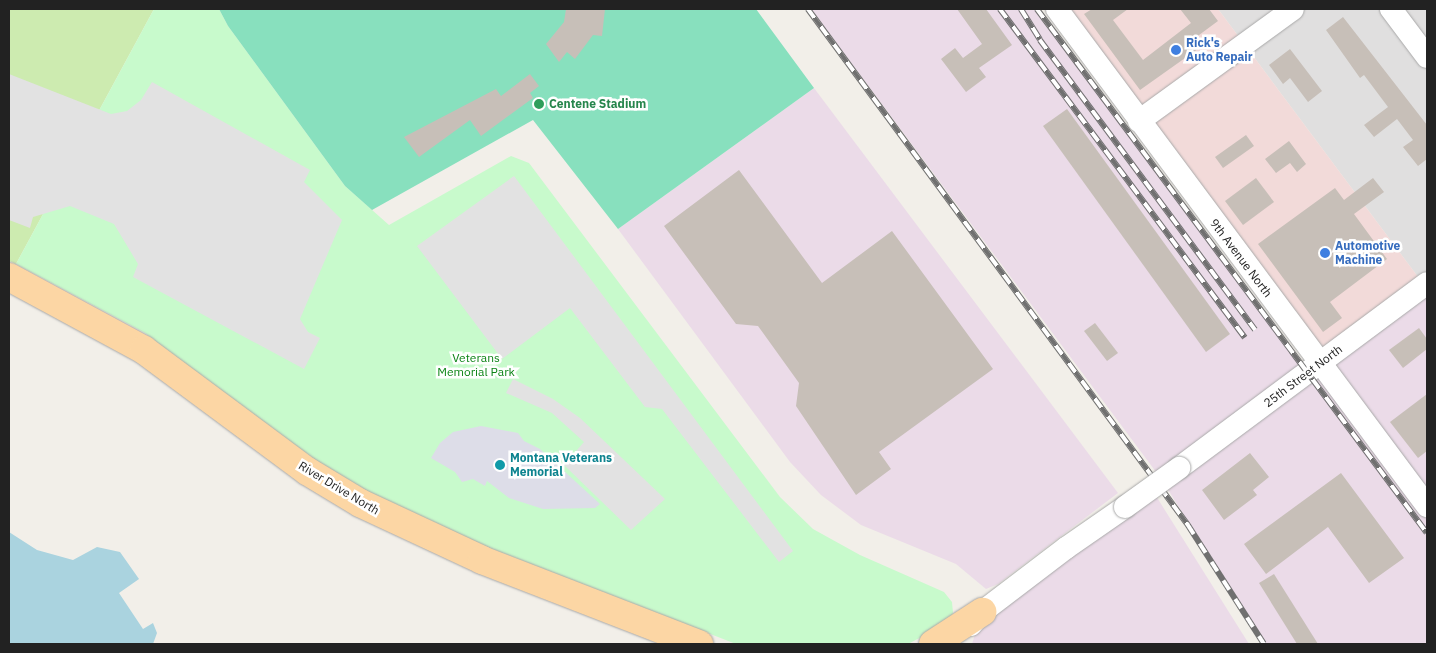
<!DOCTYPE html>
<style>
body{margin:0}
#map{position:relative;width:1436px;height:653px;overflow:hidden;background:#f2efe9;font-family:"IBM Plex Sans",sans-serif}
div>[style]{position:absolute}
.residential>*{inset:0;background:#e0dfdf}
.commercial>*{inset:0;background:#f2dad9}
.industrial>*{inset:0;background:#ebdbe8}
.grass>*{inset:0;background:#cdebb0}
.park>*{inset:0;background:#c8facc}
.pitch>*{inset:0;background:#88e0be}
.parking>*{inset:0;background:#e2e2e2}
.plaza>*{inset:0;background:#dddde8}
.water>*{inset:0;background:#aad3df}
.building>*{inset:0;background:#c7bfb8}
.roads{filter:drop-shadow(0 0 1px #a9a9a9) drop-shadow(0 0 1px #a9a9a9)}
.minor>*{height:22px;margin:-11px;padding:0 11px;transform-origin:11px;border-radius:11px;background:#fff}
.major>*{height:28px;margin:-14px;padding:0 14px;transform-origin:14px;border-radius:14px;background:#fcd6a4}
.rail>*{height:5.5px;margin-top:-2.75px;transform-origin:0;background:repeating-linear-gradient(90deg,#fff 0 11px,#707070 0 22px);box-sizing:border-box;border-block:1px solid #707070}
.bridges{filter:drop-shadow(0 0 1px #a9a9a9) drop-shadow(0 0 1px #a9a9a9)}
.minor-bridge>*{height:22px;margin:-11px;padding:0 11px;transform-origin:11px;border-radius:11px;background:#fff}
.dots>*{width:14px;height:14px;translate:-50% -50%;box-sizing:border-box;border:2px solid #fff;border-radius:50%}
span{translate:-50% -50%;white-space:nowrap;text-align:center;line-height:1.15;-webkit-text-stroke:5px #fff;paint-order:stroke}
.shop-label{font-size:12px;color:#366cbe;font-weight:700}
.left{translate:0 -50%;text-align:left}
.leisure-label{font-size:12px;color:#27864d;font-weight:700}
.street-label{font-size:12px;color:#222}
.park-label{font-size:12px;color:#0c8416}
.culture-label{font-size:12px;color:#0d838f;font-weight:700}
.frame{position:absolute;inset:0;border:10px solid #222;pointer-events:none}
</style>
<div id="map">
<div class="residential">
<i style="clip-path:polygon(1218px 9px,1427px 9px,1427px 283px,1424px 285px)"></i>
</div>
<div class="commercial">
<i style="clip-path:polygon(1051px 9px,1218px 9px,1424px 285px,1320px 363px)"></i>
</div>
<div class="industrial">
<i style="clip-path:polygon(811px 9px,1034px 9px,1308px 372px,1427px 290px,1427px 644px,1264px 644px,1162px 480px)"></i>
<i style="clip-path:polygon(814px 88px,1118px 493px,998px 584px,986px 589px,956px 564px,861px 525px,821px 495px,790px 462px,618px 229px)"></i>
<i style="clip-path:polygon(1151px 488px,1249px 644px,972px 644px,982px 612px)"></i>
</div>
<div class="grass">
<i style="clip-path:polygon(9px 9px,154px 9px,16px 264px,9px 261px)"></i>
</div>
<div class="park">
<i style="clip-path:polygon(154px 9px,219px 9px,228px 26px,345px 186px,389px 225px,511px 156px,529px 163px,780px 497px,813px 529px,860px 555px,944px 592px,952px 602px,953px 613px,948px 623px,908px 644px,736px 644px,428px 524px,353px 487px,294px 449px,145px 333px,16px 264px)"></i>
</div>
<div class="pitch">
<i style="clip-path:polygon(219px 9px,756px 9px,814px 88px,618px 229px,533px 120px,372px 210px,345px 186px,228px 26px)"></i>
</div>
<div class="parking">
<i style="clip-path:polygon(9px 74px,111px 114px,127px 111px,141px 100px,152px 82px,310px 170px,304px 182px,342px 220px,300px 319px,308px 332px,320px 338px,304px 369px,133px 277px,138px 264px,114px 224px,70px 206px,33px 217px,30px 228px,9px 220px)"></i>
<i style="clip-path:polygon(514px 176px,793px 551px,779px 562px,662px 409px,645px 407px,570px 308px,502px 359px,417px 246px)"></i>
<i style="clip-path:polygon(513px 379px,553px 399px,580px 418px,665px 499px,631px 530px,564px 465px,584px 442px,552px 413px,506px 393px)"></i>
</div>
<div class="plaza">
<i style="clip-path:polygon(481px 426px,518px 433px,524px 441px,540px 449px,600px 504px,595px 508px,543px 509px,509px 498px,487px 481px,485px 486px,473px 479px,462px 482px,455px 472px,431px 458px,440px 443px,453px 432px)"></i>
</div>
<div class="water">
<i style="clip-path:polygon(9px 532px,37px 550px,73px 560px,97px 547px,120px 552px,139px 579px,119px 593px,143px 629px,153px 623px,157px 633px,153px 644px,9px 644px)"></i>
</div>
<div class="building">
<i style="clip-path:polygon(566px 9px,605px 9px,602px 36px,593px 35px,575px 59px,567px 52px,559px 62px,546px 44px,564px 22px)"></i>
<i style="clip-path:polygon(957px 9px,986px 9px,1012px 45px,979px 68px,986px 77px,966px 92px,941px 59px,955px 48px,963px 58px,982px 44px)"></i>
<i style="clip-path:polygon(1092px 9px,1128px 9px,1113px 20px,1143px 60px,1191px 23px,1180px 9px,1209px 9px,1218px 21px,1195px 38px,1202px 46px,1140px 90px,1084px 14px)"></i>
<i style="clip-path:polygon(1343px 17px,1427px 125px,1427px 159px,1418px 166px,1403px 147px,1413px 140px,1397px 119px,1374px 137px,1364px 125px,1388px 107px,1364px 75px,1360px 78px,1326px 30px)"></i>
<i style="clip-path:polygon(1290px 49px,1322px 91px,1308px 102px,1290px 78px,1283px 84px,1269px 65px)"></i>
<i style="clip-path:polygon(530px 74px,539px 86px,530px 93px,533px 98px,481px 136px,470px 120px,419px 157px,404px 137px,496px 89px,501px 96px)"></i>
<i style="clip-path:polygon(1067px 109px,1230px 334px,1206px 352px,1043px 126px)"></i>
<i style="clip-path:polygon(1246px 135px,1254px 146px,1223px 168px,1215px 157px)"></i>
<i style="clip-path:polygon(1289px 141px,1306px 164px,1297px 172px,1290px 163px,1276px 173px,1265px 159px)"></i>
<i style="clip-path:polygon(739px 170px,822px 283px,892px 231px,993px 369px,879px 452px,891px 469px,856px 495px,796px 406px,799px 383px,758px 326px,736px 324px,664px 226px)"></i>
<i style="clip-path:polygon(1256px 178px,1274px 202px,1243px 225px,1225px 201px)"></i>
<i style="clip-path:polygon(1373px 178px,1384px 192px,1354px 214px,1387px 259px,1330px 302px,1342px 318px,1323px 332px,1258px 244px,1335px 188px,1344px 200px)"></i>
<i style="clip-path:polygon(1095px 323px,1118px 353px,1107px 361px,1084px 331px)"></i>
<i style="clip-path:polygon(1419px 328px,1427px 339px,1427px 349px,1403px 368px,1389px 350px)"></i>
<i style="clip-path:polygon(1427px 394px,1427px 451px,1418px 458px,1390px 422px)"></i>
<i style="clip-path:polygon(1250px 453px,1269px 477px,1253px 490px,1257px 495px,1224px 520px,1202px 490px)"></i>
<i style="clip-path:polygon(1341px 473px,1404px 558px,1369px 583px,1328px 527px,1266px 574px,1244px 544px)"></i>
<i style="clip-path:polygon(1274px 574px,1318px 644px,1297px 644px,1259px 583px)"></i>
</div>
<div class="roads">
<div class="minor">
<i style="left:1057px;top:9px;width:620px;rotate:53.33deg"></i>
<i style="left:1391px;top:9px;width:60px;rotate:53.1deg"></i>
<i style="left:1139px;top:121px;width:190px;rotate:-36deg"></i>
<i style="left:1179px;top:468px;width:309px;rotate:-36.7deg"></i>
<i style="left:971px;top:625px;width:17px;rotate:-50deg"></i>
<i style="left:982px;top:612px;width:106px;rotate:-37.3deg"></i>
<i style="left:1066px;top:548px;width:72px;rotate:-34.8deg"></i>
</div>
<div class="major">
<i style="left:9px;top:277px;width:153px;rotate:28.4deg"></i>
<i style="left:144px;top:350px;width:203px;rotate:36.6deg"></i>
<i style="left:307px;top:471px;width:62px;rotate:31.1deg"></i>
<i style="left:360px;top:503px;width:135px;rotate:25deg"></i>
<i style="left:482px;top:560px;width:233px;rotate:21.2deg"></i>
<i style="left:933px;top:644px;width:59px;rotate:-33.1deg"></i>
</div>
</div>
<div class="rail">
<i style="left:808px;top:9px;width:641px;rotate:53.63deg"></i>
<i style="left:1188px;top:525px;width:141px;rotate:57.4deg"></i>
<i style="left:1000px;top:9px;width:410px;rotate:53.3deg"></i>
<i style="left:1021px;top:9px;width:36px;rotate:58deg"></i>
<i style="left:1040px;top:40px;width:361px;rotate:53.4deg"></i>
<i style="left:1037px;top:9px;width:653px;rotate:53.34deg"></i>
</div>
<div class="bridges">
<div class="minor-bridge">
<i style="left:1125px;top:507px;width:67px;rotate:-35.8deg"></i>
</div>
</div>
<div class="dots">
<i style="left:1176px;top:50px;background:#3f7fe0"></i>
<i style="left:539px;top:104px;background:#2e9e5b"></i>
<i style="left:1325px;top:253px;background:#3f7fe0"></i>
<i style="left:500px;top:465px;background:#0f9aa8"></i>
</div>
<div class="shop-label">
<span class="left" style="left:1186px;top:50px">Rick's<br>Auto Repair</span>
<span class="left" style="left:1335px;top:253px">Automotive<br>Machine</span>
</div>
<div class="leisure-label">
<span class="left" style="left:549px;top:104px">Centene Stadium</span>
</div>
<div class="street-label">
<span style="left:1241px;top:258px;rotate:53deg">9th Avenue North</span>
<span style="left:1303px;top:376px;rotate:-37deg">25th Street North</span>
<span style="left:339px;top:488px;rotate:31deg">River Drive North</span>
</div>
<div class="park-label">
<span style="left:476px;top:365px">Veterans<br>Memorial Park</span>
</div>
<div class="culture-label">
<span class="left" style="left:510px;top:465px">Montana Veterans<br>Memorial</span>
</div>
<div class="frame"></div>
</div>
